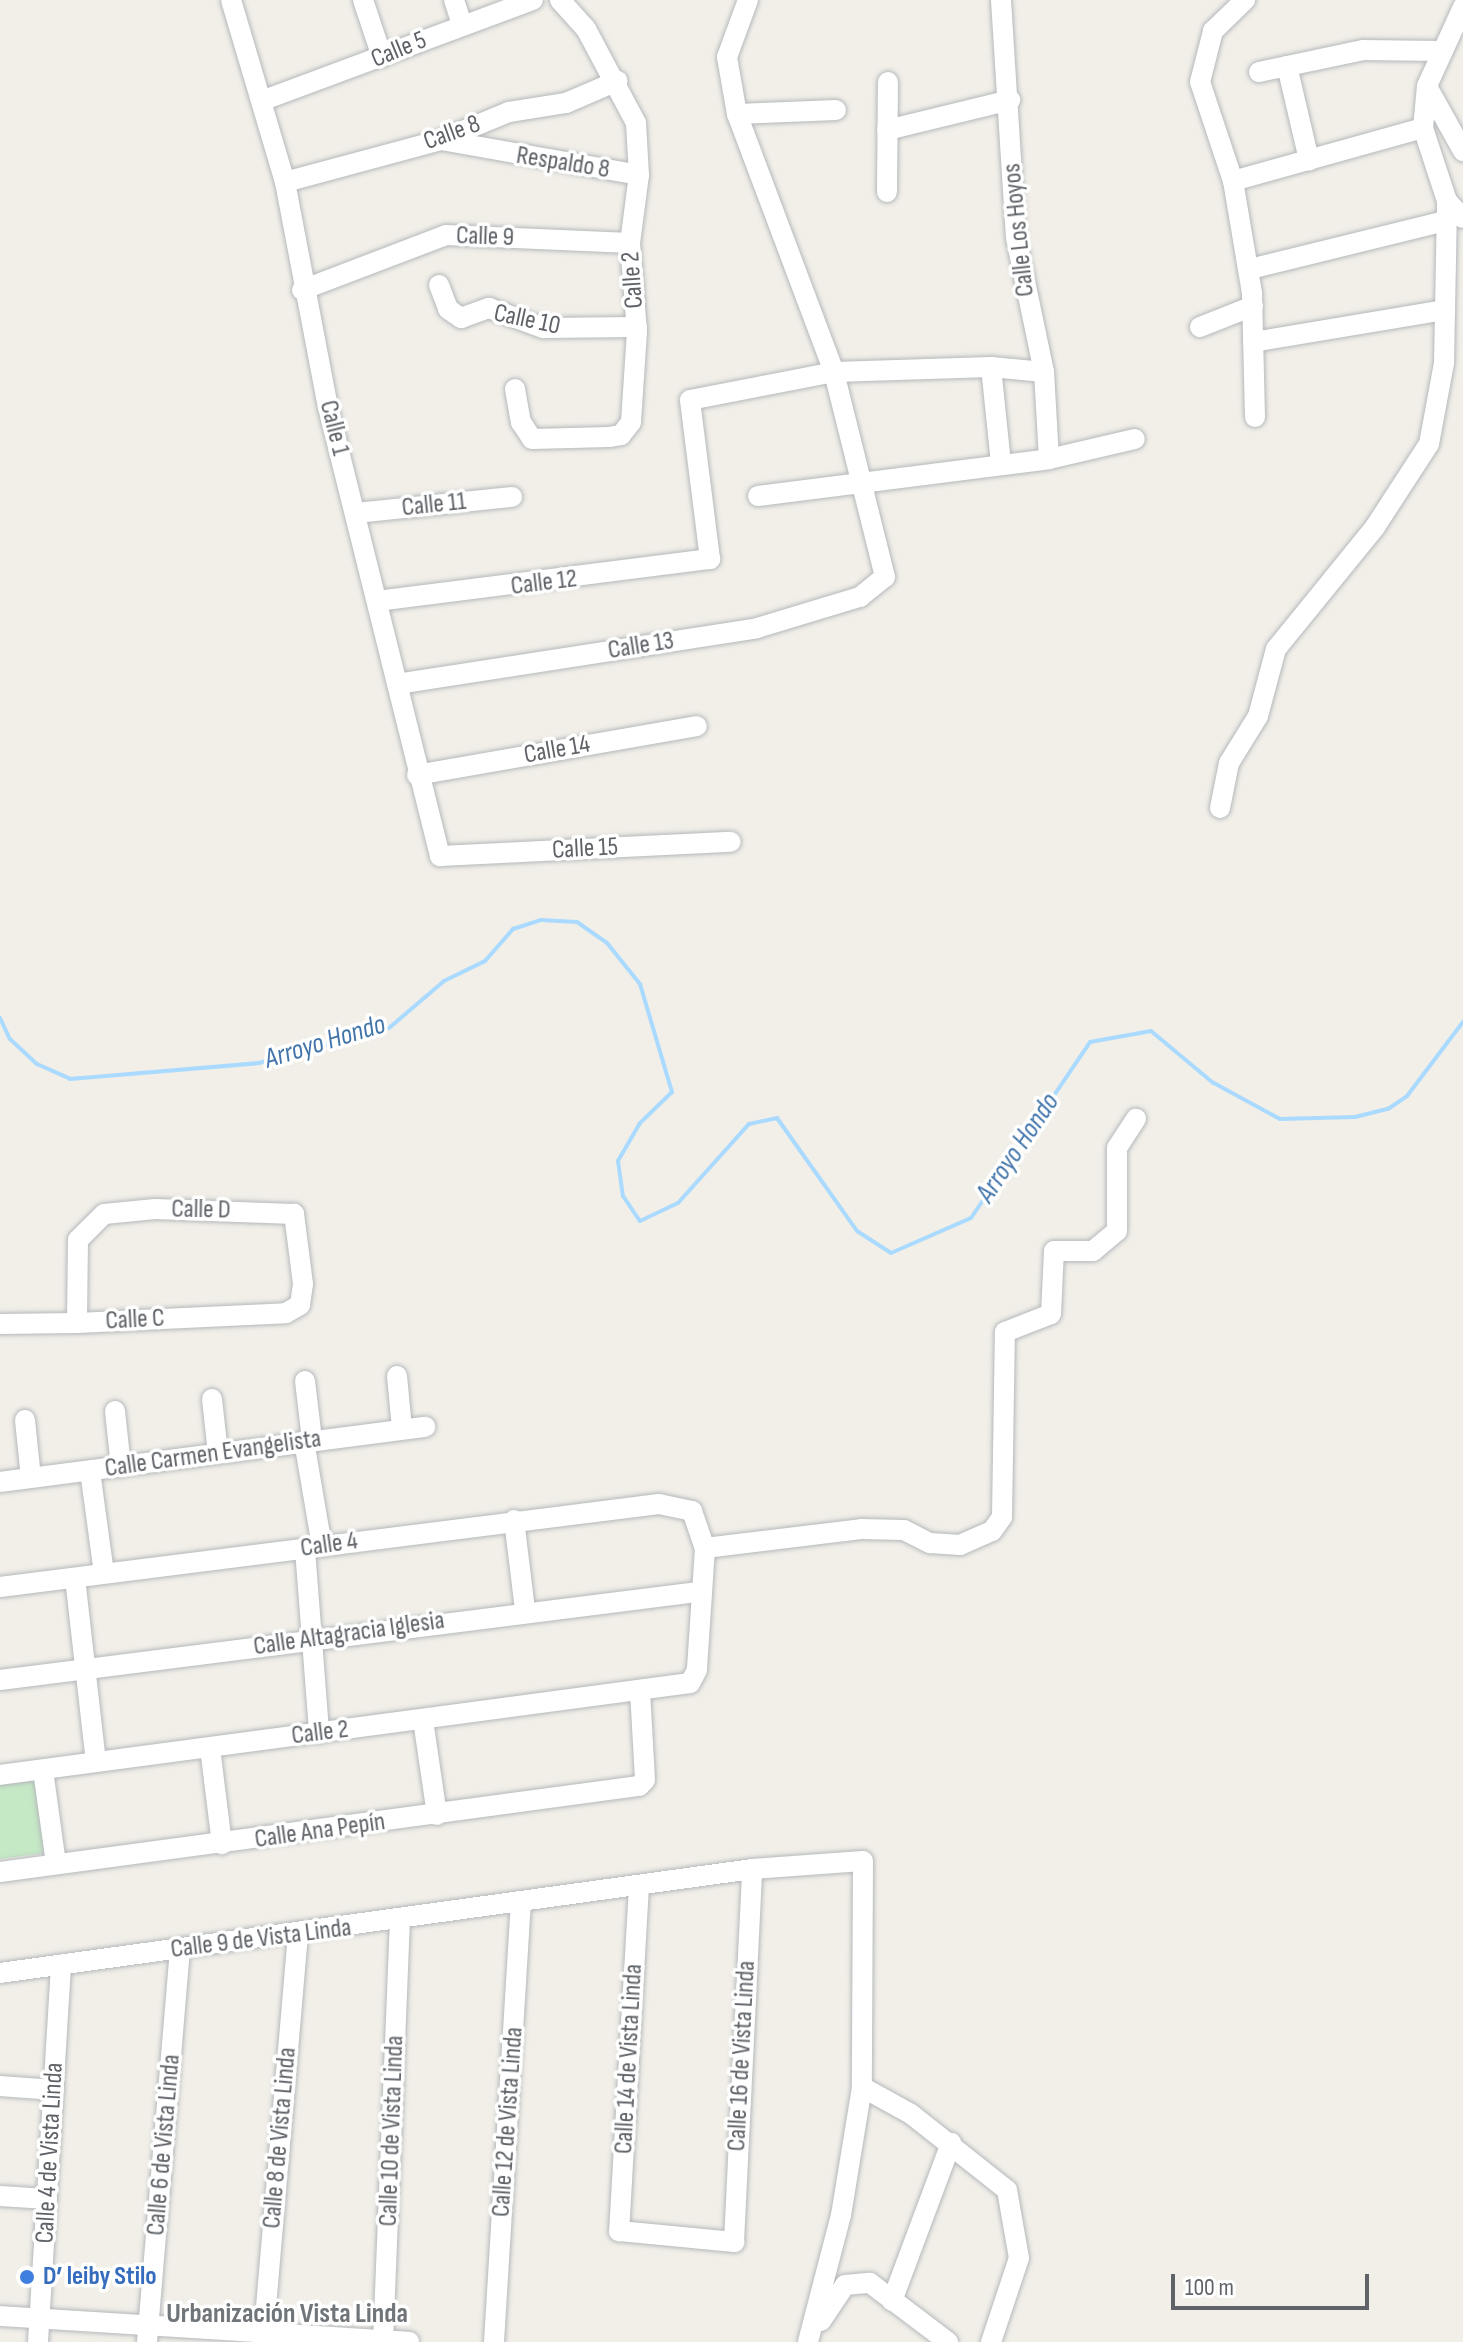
<!DOCTYPE html>
<meta charset="utf-8">
<style>
body{margin:0}
#map{position:relative;width:1463px;height:2342px;overflow:hidden;background:#f1efe8;font-family:"Sofia Sans Condensed",sans-serif}
div>[style]{position:absolute}
.green>*{inset:0;background:#c5e8c5}
.stream>*{height:4px;margin:-2px;padding:0 2px;transform-origin:2px;border-radius:2px;background:#aadaff}
.roads{filter:drop-shadow(0 0 2px #b5b8bc) drop-shadow(0 0 2px #b5b8bc)}
.minor>*{height:20px;margin:-10px;padding:0 10px;transform-origin:10px;border-radius:10px;background:#fff}
.dots>*{width:22px;height:22px;translate:-50% -50%;box-sizing:border-box;border:4px solid #fff;border-radius:50%}
span{translate:-50% -50%;white-space:nowrap;text-align:center;line-height:1.15;-webkit-text-stroke:7px #fff;paint-order:stroke}
.street-label{font-size:26px;color:#5f6368}
.shop-label{font-size:26px;color:#366cbe;font-weight:700}
.left{translate:0 -50%;text-align:left}
.water-label{font-size:28px;color:#4174aa;font-style:italic}
.neighbourhood-label{font-size:28px;color:#70757a;font-weight:700}
.scale{position:absolute;left:1171px;top:2274px;width:198px;height:36px;box-sizing:border-box;border:4px solid #5f6368;border-top:0;padding-left:10px;font-size:24px;line-height:28px;white-space:nowrap;color:#5f6368;-webkit-text-stroke:6px #fff;paint-order:stroke}
</style>
<div id="map">
<div class="green">
<i style="clip-path:polygon(38px 1778px,46px 1853px,0 1859px,0 1783px)"></i>
</div>
<div class="stream">
<i style="left:0;top:1018px;width:23px;rotate:65deg"></i>
<i style="left:10px;top:1039px;width:37px;rotate:43deg"></i>
<i style="left:37px;top:1064px;width:36px;rotate:24deg"></i>
<i style="left:70px;top:1079px;width:190px;rotate:-4.8deg"></i>
<i style="left:259px;top:1063px;width:135px;rotate:-15.1deg"></i>
<i style="left:389px;top:1028px;width:72px;rotate:-40.5deg"></i>
<i style="left:444px;top:981px;width:46px;rotate:-26deg"></i>
<i style="left:485px;top:961px;width:43px;rotate:-48.8deg"></i>
<i style="left:513px;top:929px;width:29px;rotate:-18deg"></i>
<i style="left:541px;top:920px;width:36px;rotate:3deg"></i>
<i style="left:577px;top:922px;width:37px;rotate:35deg"></i>
<i style="left:607px;top:943px;width:53px;rotate:51.2deg"></i>
<i style="left:640px;top:984px;width:113px;rotate:73.5deg"></i>
<i style="left:672px;top:1092px;width:45px;rotate:135.9deg"></i>
<i style="left:640px;top:1123px;width:44px;rotate:120.1deg"></i>
<i style="left:618px;top:1161px;width:35px;rotate:82deg"></i>
<i style="left:623px;top:1196px;width:30px;rotate:56deg"></i>
<i style="left:640px;top:1221px;width:42px;rotate:-25.3deg"></i>
<i style="left:678px;top:1203px;width:106px;rotate:-48.1deg"></i>
<i style="left:749px;top:1124px;width:29px;rotate:-12deg"></i>
<i style="left:777px;top:1118px;width:138px;rotate:54.7deg"></i>
<i style="left:857px;top:1231px;width:40px;rotate:32.9deg"></i>
<i style="left:891px;top:1253px;width:87px;rotate:-23.6deg"></i>
<i style="left:971px;top:1218px;width:212px;rotate:-55.9deg"></i>
<i style="left:1090px;top:1042px;width:62px;rotate:-10.2deg"></i>
<i style="left:1151px;top:1031px;width:80px;rotate:39.9deg"></i>
<i style="left:1212px;top:1082px;width:77px;rotate:28.6deg"></i>
<i style="left:1280px;top:1119px;width:75px;rotate:-1.5deg"></i>
<i style="left:1355px;top:1117px;width:34px;rotate:-14deg"></i>
<i style="left:1388px;top:1109px;width:23px;rotate:-34deg"></i>
<i style="left:1407px;top:1096px;width:93px;rotate:-52.9deg"></i>
</div>
<div class="roads">
<div class="minor">
<i style="left:231px;top:0;width:190px;rotate:73.5deg"></i>
<i style="left:285px;top:182px;width:229px;rotate:79.2deg"></i>
<i style="left:328px;top:407px;width:463px;rotate:76deg"></i>
<i style="left:440px;top:856px;width:291px;rotate:-2.8deg"></i>
<i style="left:363px;top:0;width:60px;rotate:71.6deg"></i>
<i style="left:454px;top:0;width:26px;rotate:72deg"></i>
<i style="left:1001px;top:0;width:238px;rotate:86.4deg"></i>
<i style="left:1016px;top:238px;width:137px;rotate:78.2deg"></i>
<i style="left:1044px;top:372px;width:87px;rotate:86.7deg"></i>
<i style="left:1463px;top:7px;width:87px;rotate:114.5deg"></i>
<i style="left:1427px;top:86px;width:42px;rotate:95.4deg"></i>
<i style="left:1423px;top:128px;width:77px;rotate:71.8deg"></i>
<i style="left:1447px;top:201px;width:23px;rotate:47deg"></i>
<i style="left:1287px;top:66px;width:97px;rotate:76.8deg"></i>
<i style="left:1259px;top:72px;width:106px;rotate:-11.9deg"></i>
<i style="left:1363px;top:50px;width:78px;rotate:0.7deg"></i>
<i style="left:1429px;top:90px;width:70px;rotate:60.9deg"></i>
<i style="left:264px;top:100px;width:287px;rotate:-20.4deg"></i>
<i style="left:737px;top:114px;width:99px;rotate:-2.3deg"></i>
<i style="left:887px;top:130px;width:127px;rotate:-13.7deg"></i>
<i style="left:441px;top:140px;width:201px;rotate:10deg"></i>
<i style="left:1233px;top:181px;width:104px;rotate:-108.4deg"></i>
<i style="left:1200px;top:82px;width:53px;rotate:-75.7deg"></i>
<i style="left:1213px;top:31px;width:45px;rotate:-44.1deg"></i>
<i style="left:285px;top:182px;width:162px;rotate:-15.1deg"></i>
<i style="left:441px;top:140px;width:74px;rotate:-22.4deg"></i>
<i style="left:509px;top:112px;width:58px;rotate:-9deg"></i>
<i style="left:566px;top:103px;width:56px;rotate:-23.3deg"></i>
<i style="left:887px;top:192px;width:110px;rotate:-89.5deg"></i>
<i style="left:1250px;top:269px;width:201px;rotate:-13.8deg"></i>
<i style="left:439px;top:285px;width:26px;rotate:69deg"></i>
<i style="left:448px;top:309px;width:16px;rotate:35deg"></i>
<i style="left:461px;top:318px;width:30px;rotate:-20deg"></i>
<i style="left:489px;top:308px;width:58px;rotate:20.3deg"></i>
<i style="left:543px;top:328px;width:94px;rotate:-0.6deg"></i>
<i style="left:302px;top:290px;width:154px;rotate:-20.9deg"></i>
<i style="left:446px;top:235px;width:184px;rotate:2.5deg"></i>
<i style="left:1200px;top:327px;width:57px;rotate:-21.6deg"></i>
<i style="left:1253px;top:342px;width:195px;rotate:-9.5deg"></i>
<i style="left:991px;top:367px;width:53px;rotate:5.4deg"></i>
<i style="left:515px;top:389px;width:34px;rotate:80deg"></i>
<i style="left:521px;top:422px;width:20px;rotate:57deg"></i>
<i style="left:532px;top:439px;width:77px;rotate:-1.5deg"></i>
<i style="left:609px;top:437px;width:12px;rotate:-9deg"></i>
<i style="left:621px;top:435px;width:16px;rotate:-52deg"></i>
<i style="left:631px;top:422px;width:90px;rotate:-86.2deg"></i>
<i style="left:637px;top:332px;width:89px;rotate:-94.5deg"></i>
<i style="left:630px;top:243px;width:69px;rotate:-82.5deg"></i>
<i style="left:639px;top:175px;width:52px;rotate:-93.3deg"></i>
<i style="left:636px;top:123px;width:106px;rotate:-118deg"></i>
<i style="left:586px;top:29px;width:39px;rotate:-132deg"></i>
<i style="left:1255px;top:417px;width:124px;rotate:-91.4deg"></i>
<i style="left:1252px;top:293px;width:114px;rotate:-99.6deg"></i>
<i style="left:1233px;top:181px;width:197px;rotate:-15.6deg"></i>
<i style="left:758px;top:496px;width:293px;rotate:-7.2deg"></i>
<i style="left:1049px;top:459px;width:88px;rotate:-13.1deg"></i>
<i style="left:356px;top:513px;width:157px;rotate:-5.9deg"></i>
<i style="left:377px;top:601px;width:336px;rotate:-7.2deg"></i>
<i style="left:710px;top:559px;width:160px;rotate:-97.2deg"></i>
<i style="left:690px;top:400px;width:147px;rotate:-11deg"></i>
<i style="left:834px;top:372px;width:157px;rotate:-1.8deg"></i>
<i style="left:991px;top:367px;width:98px;rotate:84.1deg"></i>
<i style="left:397px;top:684px;width:364px;rotate:-8.8deg"></i>
<i style="left:757px;top:628px;width:108px;rotate:-16.8deg"></i>
<i style="left:860px;top:597px;width:32px;rotate:-39deg"></i>
<i style="left:885px;top:577px;width:211px;rotate:-104deg"></i>
<i style="left:834px;top:372px;width:276px;rotate:-110.6deg"></i>
<i style="left:737px;top:114px;width:58px;rotate:-100deg"></i>
<i style="left:727px;top:57px;width:61px;rotate:-69.8deg"></i>
<i style="left:417px;top:775px;width:284px;rotate:-9.9deg"></i>
<i style="left:1220px;top:808px;width:46px;rotate:-78.7deg"></i>
<i style="left:1229px;top:763px;width:55px;rotate:-58.3deg"></i>
<i style="left:1258px;top:716px;width:69px;rotate:-75deg"></i>
<i style="left:1276px;top:649px;width:157px;rotate:-50.9deg"></i>
<i style="left:1375px;top:527px;width:99px;rotate:-57deg"></i>
<i style="left:1429px;top:444px;width:82px;rotate:-79.5deg"></i>
<i style="left:1444px;top:363px;width:162px;rotate:-88.9deg"></i>
<i style="left:0;top:1324px;width:77px;rotate:-0.7deg"></i>
<i style="left:77px;top:1323px;width:209px;rotate:-2.7deg"></i>
<i style="left:286px;top:1313px;width:16px;rotate:-30deg"></i>
<i style="left:300px;top:1305px;width:21px;rotate:-82deg"></i>
<i style="left:303px;top:1284px;width:71px;rotate:-97.3deg"></i>
<i style="left:294px;top:1214px;width:139px;rotate:-177.9deg"></i>
<i style="left:155px;top:1209px;width:51px;rotate:174.4deg"></i>
<i style="left:104px;top:1214px;width:37px;rotate:135deg"></i>
<i style="left:78px;top:1240px;width:83px;rotate:90.7deg"></i>
<i style="left:397px;top:1376px;width:53px;rotate:84.6deg"></i>
<i style="left:305px;top:1381px;width:59px;rotate:83.2deg"></i>
<i style="left:212px;top:1399px;width:54px;rotate:83.7deg"></i>
<i style="left:115px;top:1411px;width:56px;rotate:83.9deg"></i>
<i style="left:25px;top:1420px;width:58px;rotate:84.1deg"></i>
<i style="left:304px;top:1441px;width:107px;rotate:80.3deg"></i>
<i style="left:90px;top:1471px;width:103px;rotate:82.2deg"></i>
<i style="left:0;top:1482px;width:429px;rotate:-7.4deg"></i>
<i style="left:514px;top:1520px;width:91px;rotate:83deg"></i>
<i style="left:705px;top:1548px;width:157px;rotate:-6.9deg"></i>
<i style="left:861px;top:1529px;width:43px;rotate:1.3deg"></i>
<i style="left:904px;top:1530px;width:29px;rotate:27deg"></i>
<i style="left:930px;top:1543px;width:30px;rotate:4deg"></i>
<i style="left:960px;top:1545px;width:35px;rotate:-24deg"></i>
<i style="left:992px;top:1531px;width:17px;rotate:-54deg"></i>
<i style="left:1002px;top:1517px;width:185px;rotate:-89.1deg"></i>
<i style="left:1005px;top:1332px;width:49px;rotate:-21.4deg"></i>
<i style="left:1051px;top:1314px;width:63px;rotate:-87.3deg"></i>
<i style="left:1054px;top:1251px;width:39px"></i>
<i style="left:1093px;top:1251px;width:31px;rotate:-40deg"></i>
<i style="left:1117px;top:1231px;width:83px;rotate:-90deg"></i>
<i style="left:1117px;top:1148px;width:35px;rotate:-57deg"></i>
<i style="left:305px;top:1549px;width:185px;rotate:85.6deg"></i>
<i style="left:75px;top:1578px;width:185px;rotate:83.5deg"></i>
<i style="left:0;top:1587px;width:664px;rotate:-7.18deg"></i>
<i style="left:659px;top:1504px;width:34px;rotate:12deg"></i>
<i style="left:692px;top:1511px;width:39px;rotate:71deg"></i>
<i style="left:705px;top:1548px;width:122px;rotate:93.8deg"></i>
<i style="left:697px;top:1670px;width:15px;rotate:118deg"></i>
<i style="left:690px;top:1683px;width:696px;rotate:172.41deg"></i>
<i style="left:0;top:1680px;width:704px;rotate:-7.19deg"></i>
<i style="left:423px;top:1720px;width:96px;rotate:81.6deg"></i>
<i style="left:210px;top:1748px;width:97px;rotate:82.9deg"></i>
<i style="left:43px;top:1770px;width:95px;rotate:82.1deg"></i>
<i style="left:0;top:1872px;width:645px;rotate:-7.67deg"></i>
<i style="left:639px;top:1786px;width:8px;rotate:-45deg"></i>
<i style="left:645px;top:1780px;width:89px;rotate:-93.2deg"></i>
<i style="left:639px;top:1886px;width:346px;rotate:93.3deg"></i>
<i style="left:619px;top:2231px;width:116px;rotate:5.5deg"></i>
<i style="left:734px;top:2242px;width:373px;rotate:-87.2deg"></i>
<i style="left:0;top:1973px;width:759px;rotate:-7.87deg"></i>
<i style="left:752px;top:1869px;width:111px;rotate:-4.1deg"></i>
<i style="left:863px;top:1861px;width:226px;rotate:90.3deg"></i>
<i style="left:862px;top:2087px;width:130px;rotate:99.3deg"></i>
<i style="left:841px;top:2215px;width:131px;rotate:104.6deg"></i>
<i style="left:0;top:2086px;width:54px;rotate:4.2deg"></i>
<i style="left:862px;top:2087px;width:56px;rotate:28.9deg"></i>
<i style="left:911px;top:2114px;width:122px;rotate:38.4deg"></i>
<i style="left:1007px;top:2190px;width:69px;rotate:80deg"></i>
<i style="left:1019px;top:2258px;width:89px;rotate:108.4deg"></i>
<i style="left:0;top:2196px;width:47px;rotate:3.7deg"></i>
<i style="left:892px;top:2301px;width:169px;rotate:-69.5deg"></i>
<i style="left:0;top:2316px;width:410px;rotate:3.6deg"></i>
<i style="left:821px;top:2321px;width:43px;rotate:-56.3deg"></i>
<i style="left:845px;top:2285px;width:25px;rotate:-5deg"></i>
<i style="left:870px;top:2283px;width:98px;rotate:37.1deg"></i>
<i style="left:38px;top:2342px;width:378px;rotate:-86.5deg"></i>
<i style="left:147px;top:2342px;width:394px;rotate:-85.2deg"></i>
<i style="left:263px;top:2342px;width:410px;rotate:-85.1deg"></i>
<i style="left:383px;top:2342px;width:421px;rotate:-87.7deg"></i>
<i style="left:494px;top:2342px;width:441px;rotate:-86.5deg"></i>
</div>
</div>
<div class="dots">
<i style="left:27px;top:2277px;background:#3f7fe0"></i>
</div>
<div class="street-label">
<span style="left:399px;top:50px;rotate:-22deg">Calle 5</span>
<span style="left:452px;top:133px;rotate:-20deg">Calle 8</span>
<span style="left:563px;top:163px;rotate:9deg">Respaldo 8</span>
<span style="left:1019px;top:230px;rotate:-96deg">Calle Los Hoyos</span>
<span style="left:485px;top:237px;rotate:2deg">Calle 9</span>
<span style="left:633px;top:280px;rotate:-94deg">Calle 2</span>
<span style="left:527px;top:320px;rotate:12deg">Calle 10</span>
<span style="left:334px;top:428px;rotate:76deg">Calle 1</span>
<span style="left:434px;top:505px;rotate:-6deg">Calle 11</span>
<span style="left:544px;top:583px;rotate:-7deg">Calle 12</span>
<span style="left:641px;top:646px;rotate:-9deg">Calle 13</span>
<span style="left:557px;top:750px;rotate:-10deg">Calle 14</span>
<span style="left:585px;top:849px;rotate:-3deg">Calle 15</span>
<span style="left:201px;top:1210px;rotate:1deg">Calle D</span>
<span style="left:135px;top:1320px;rotate:-3deg">Calle C</span>
<span style="left:213px;top:1454px;rotate:-8deg">Calle Carmen Evangelista</span>
<span style="left:329px;top:1545px;rotate:-8deg">Calle 4</span>
<span style="left:349px;top:1634px;rotate:-8deg">Calle Altagracia Iglesia</span>
<span style="left:320px;top:1733px;rotate:-7deg">Calle 2</span>
<span style="left:320px;top:1831px;rotate:-8deg">Calle Ana Pepín</span>
<span style="left:261px;top:1939px;rotate:-7deg">Calle 9 de Vista Linda</span>
<span style="left:742px;top:2056px;rotate:-87deg">Calle 16 de Vista Linda</span>
<span style="left:629px;top:2059px;rotate:-87deg">Calle 14 de Vista Linda</span>
<span style="left:508px;top:2122px;rotate:-86deg">Calle 12 de Vista Linda</span>
<span style="left:392px;top:2131px;rotate:-88deg">Calle 10 de Vista Linda</span>
<span style="left:280px;top:2138px;rotate:-85deg">Calle 8 de Vista Linda</span>
<span style="left:164px;top:2145px;rotate:-85deg">Calle 6 de Vista Linda</span>
<span style="left:50px;top:2153px;rotate:-87deg">Calle 4 de Vista Linda</span>
</div>
<div class="shop-label">
<span class="left" style="left:43px;top:2277px">D’ leiby Stilo</span>
</div>
<div class="water-label">
<span style="left:325px;top:1042px;rotate:-17deg">Arroyo Hondo</span>
<span style="left:1018px;top:1148px;rotate:-56deg">Arroyo Hondo</span>
</div>
<div class="neighbourhood-label">
<span style="left:287px;top:2314px">Urbanización Vista Linda</span>
</div>
<div class="scale">100 m</div>
</div>
